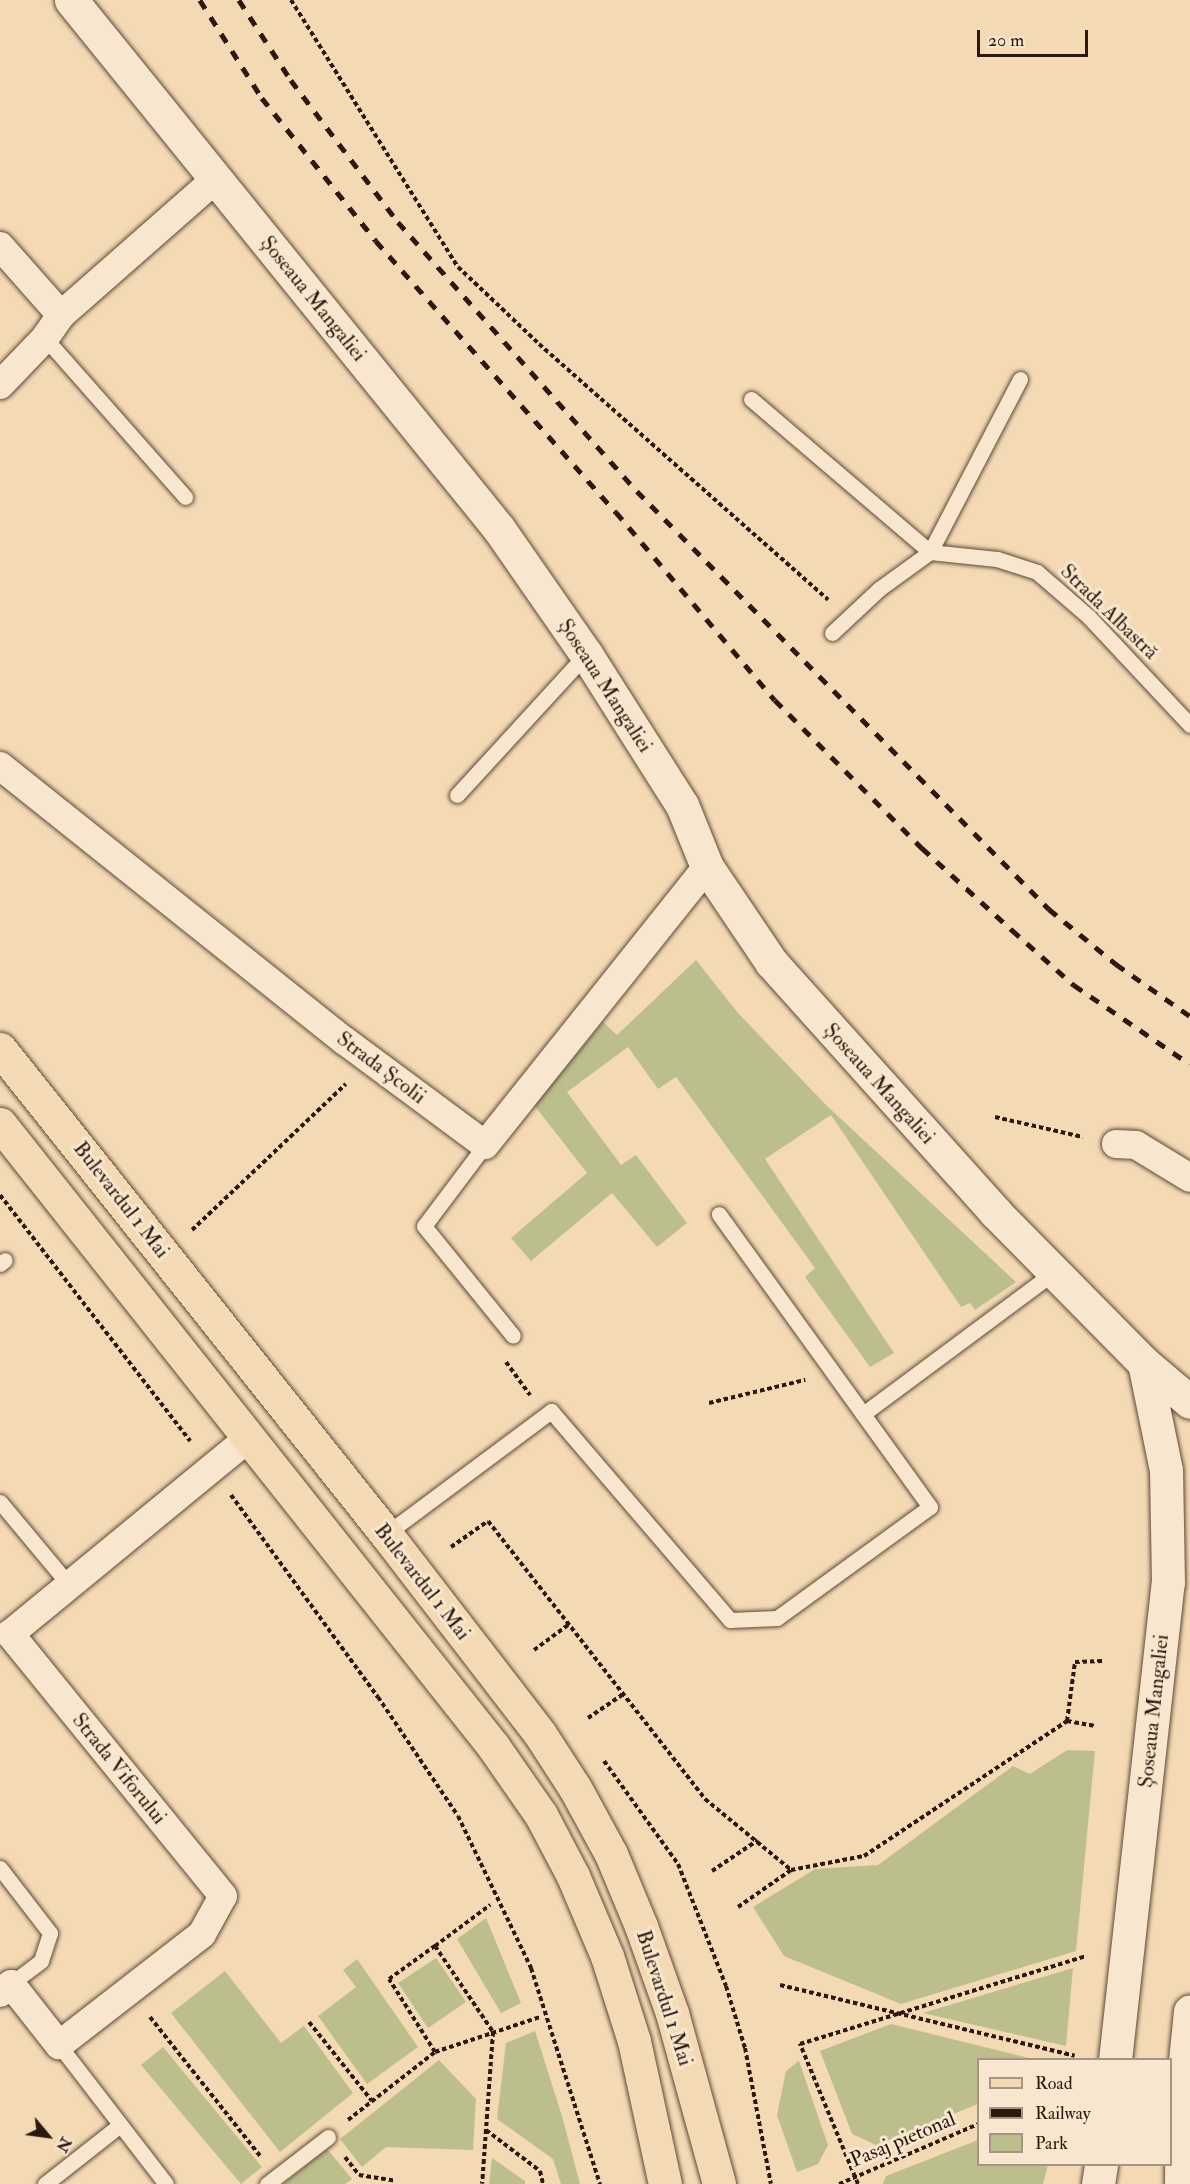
<!DOCTYPE html>
<meta charset="utf-8">
<style>
body{margin:0}
#map{position:relative;width:1190px;height:2184px;overflow:hidden;background:#f4dab4;font-family:"IM FELL Double Pica",serif}
div>[style]{position:absolute}
.green>*{inset:0;background:#bcbf8c}
.path>*{height:4px;margin-top:-2px;transform-origin:0;background:repeating-linear-gradient(90deg,#2d180f 0 4.5px,transparent 0 7.5px)}
.roads{filter:drop-shadow(0 0 2px #5f4838) drop-shadow(0 0 2px #5f4838)}
.lane>*{height:15px;margin:-7.5px;padding:0 7.5px;transform-origin:7.5px;border-radius:7.5px;background:#f8e7ce}
.street>*{height:28px;margin:-14px;padding:0 14px;transform-origin:14px;border-radius:14px;background:#f8e7ce}
.secondary>*{height:33px;margin:-16.5px;padding:0 16.5px;transform-origin:16.5px;border-radius:16.5px;background:#f8e7ce}
.primary>*{height:33px;margin:-16.5px;padding:0 16.5px;transform-origin:16.5px;border-radius:16.5px;background:#f4dab4}
.rail>*{height:4.5px;margin-top:-2.25px;transform-origin:0;background:repeating-linear-gradient(90deg,#2d180f 0 10px,transparent 0 20px)}
span{translate:-50% -50%;white-space:nowrap;text-align:center;line-height:1.15;-webkit-text-stroke:6px #f8e7ce;paint-order:stroke}
.street-label{font-size:21px;color:#2d180f}
.legend{position:absolute;left:977px;top:2058px;width:195px;height:108px;box-sizing:border-box;background:#f8e7ce;border:2px solid #a79482;margin:0;padding:8px 10px;list-style:none;font-size:18px;color:#2d180f}
.legend li{display:flex;align-items:center;gap:12px;height:30px}
.legend b{width:30px;border:2px solid #a79482}
.north{position:absolute;left:18px;top:2106px;width:60px;height:60px;-webkit-text-stroke:4px #f8e7ce;paint-order:stroke;rotate:119deg;font-size:16px;font-weight:700;line-height:24px;text-align:center;color:#2d180f}
.north::after{content:'';display:block;margin:auto;width:21px;height:27px;background:#2d180f;clip-path:polygon(50% 0,100% 100%,50% 72%,0 100%)}
.scale{position:absolute;left:977px;top:30px;width:111px;height:27px;box-sizing:border-box;border:3px solid #2d180f;border-top:0;padding-left:8px;font-size:18px;line-height:21px;white-space:nowrap;color:#2d180f;-webkit-text-stroke:4px #f8e7ce;paint-order:stroke}
</style>
<div id="map">
<div class="green">
<i style="clip-path:polygon(696px 960px,738px 1013px,825px 1104px,1016px 1282px,975px 1310px,970px 1303px,961px 1307px,831px 1115px,765px 1159px,894px 1353px,870px 1367px,805px 1277px,815px 1268px,676px 1077px,658px 1089px,628px 1047px,567px 1092px,621px 1165px,636px 1155px,687px 1223px,657px 1247px,612px 1193px,531px 1261px,511px 1238px,587px 1173px,534px 1105px,603px 1022px,617px 1035px)"></i>
<i style="clip-path:polygon(1067px 1750px,1095px 1751px,1076px 1951px,901px 2004px,784px 1956px,753px 1907px,815px 1869px,878px 1865px,1013px 1766px,1030px 1774px)"></i>
<i style="clip-path:polygon(486px 1918px,521px 2003px,501px 2013px,457px 1939px)"></i>
<i style="clip-path:polygon(436px 1958px,466px 2002px,428px 2028px,398px 1983px)"></i>
<i style="clip-path:polygon(357px 1959px,418px 2047px,367px 2084px,318px 2016px,356px 1987px,343px 1970px)"></i>
<i style="clip-path:polygon(1073px 1968px,1066px 2046px,923px 2013px)"></i>
<i style="clip-path:polygon(225px 1971px,281px 2043px,304px 2026px,353px 2093px,280px 2152px,171px 2013px)"></i>
<i style="clip-path:polygon(891px 2024px,1033px 2059px,978px 2060px,978px 2104px,876px 2145px,852px 2134px,820px 2051px)"></i>
<i style="clip-path:polygon(535px 2031px,562px 2116px,580px 2184px,561px 2184px,553px 2159px,497px 2119px,506px 2043px)"></i>
<i style="clip-path:polygon(163px 2047px,262px 2167px,241px 2184px,141px 2065px)"></i>
<i style="clip-path:polygon(439px 2060px,476px 2099px,473px 2150px,386px 2147px,362px 2167px,340px 2139px)"></i>
<i style="clip-path:polygon(799px 2061px,828px 2145px,818px 2164px,797px 2172px,777px 2115px,786px 2071px)"></i>
<i style="clip-path:polygon(978px 2140px,978px 2164px,1048px 2165px,1043px 2184px,883px 2184px,886px 2176px)"></i>
<i style="clip-path:polygon(327px 2149px,352px 2179px,345px 2184px,283px 2184px)"></i>
<i style="clip-path:polygon(492px 2158px,525px 2181px,525px 2184px,489px 2184px)"></i>
</div>
<div class="path">
<i style="left:291px;top:0;width:315px;rotate:58deg"></i>
<i style="left:458px;top:267px;width:112px;rotate:43.5deg"></i>
<i style="left:539px;top:344px;width:386px;rotate:41.5deg"></i>
<i style="left:995px;top:1117px;width:90px;rotate:12.8deg"></i>
<i style="left:0;top:1195px;width:311px;rotate:52.3deg"></i>
<i style="left:192px;top:1230px;width:212px;rotate:-43.5deg"></i>
<i style="left:506px;top:1362px;width:41px;rotate:54deg"></i>
<i style="left:709px;top:1403px;width:99px;rotate:-13.5deg"></i>
<i style="left:231px;top:1495px;width:250px;rotate:54deg"></i>
<i style="left:378px;top:1697px;width:143px;rotate:56.1deg"></i>
<i style="left:458px;top:1816px;width:169px;rotate:64.3deg"></i>
<i style="left:531px;top:1968px;width:227px;rotate:72.3deg"></i>
<i style="left:451px;top:1547px;width:45px;rotate:-35.1deg"></i>
<i style="left:488px;top:1521px;width:353px;rotate:52deg"></i>
<i style="left:705px;top:1799px;width:112px;rotate:39.5deg"></i>
<i style="left:791px;top:1870px;width:74px;rotate:-10.9deg"></i>
<i style="left:864px;top:1856px;width:244px;rotate:-33.6deg"></i>
<i style="left:1067px;top:1721px;width:60px;rotate:-82.3deg"></i>
<i style="left:1075px;top:1662px;width:28px;rotate:-2deg"></i>
<i style="left:534px;top:1650px;width:42px;rotate:-36.3deg"></i>
<i style="left:588px;top:1718px;width:41px;rotate:-34.1deg"></i>
<i style="left:1067px;top:1721px;width:29px;rotate:10deg"></i>
<i style="left:604px;top:1761px;width:127px;rotate:54.3deg"></i>
<i style="left:678px;top:1864px;width:131px;rotate:68.5deg"></i>
<i style="left:726px;top:1986px;width:65px;rotate:73deg"></i>
<i style="left:745px;top:2048px;width:138px;rotate:79.2deg"></i>
<i style="left:712px;top:1871px;width:55px;rotate:-34deg"></i>
<i style="left:738px;top:1907px;width:65px;rotate:-34.9deg"></i>
<i style="left:435px;top:1946px;width:69px;rotate:-36.7deg"></i>
<i style="left:780px;top:1985px;width:303px;rotate:13.5deg"></i>
<i style="left:150px;top:2017px;width:179px;rotate:51.6deg"></i>
<i style="left:309px;top:2022px;width:101px;rotate:51.4deg"></i>
<i style="left:435px;top:2052px;width:86px;rotate:-122.2deg"></i>
<i style="left:389px;top:1979px;width:57px;rotate:-35.7deg"></i>
<i style="left:435px;top:1946px;width:104px;rotate:56deg"></i>
<i style="left:493px;top:2032px;width:152px;rotate:94.1deg"></i>
<i style="left:348px;top:2120px;width:110px;rotate:-38deg"></i>
<i style="left:435px;top:2052px;width:111px;rotate:-18.4deg"></i>
<i style="left:486px;top:2130px;width:68px;rotate:37.2deg"></i>
<i style="left:540px;top:2171px;width:13px;rotate:77deg"></i>
<i style="left:345px;top:2157px;width:23px;rotate:52deg"></i>
<i style="left:359px;top:2175px;width:37px;rotate:9deg"></i>
<i style="left:839px;top:2184px;width:151px;rotate:-23.3deg"></i>
<i style="left:858px;top:2184px;width:152px;rotate:-112.5deg"></i>
<i style="left:800px;top:2044px;width:299px;rotate:-17.1deg"></i>
</div>
<div class="roads">
<div class="lane">
<i style="left:45px;top:338px;width:212px;rotate:48.6deg"></i>
<i style="left:751px;top:399px;width:235px;rotate:40.5deg"></i>
<i style="left:930px;top:552px;width:195px;rotate:-62.5deg"></i>
<i style="left:832px;top:633px;width:64px;rotate:-43.1deg"></i>
<i style="left:879px;top:589px;width:63px;rotate:-36deg"></i>
<i style="left:930px;top:552px;width:67px;rotate:6deg"></i>
<i style="left:997px;top:559px;width:42px;rotate:18deg"></i>
<i style="left:1037px;top:572px;width:69px;rotate:40.9deg"></i>
<i style="left:1089px;top:617px;width:148px;rotate:46.9deg"></i>
<i style="left:457px;top:795px;width:191px;rotate:-47.5deg"></i>
<i style="left:485px;top:1145px;width:101px;rotate:127deg"></i>
<i style="left:424px;top:1226px;width:141px;rotate:51deg"></i>
<i style="left:0;top:1264px;width:6px;rotate:-39deg"></i>
<i style="left:863px;top:1414px;width:238px;rotate:-36.6deg"></i>
<i style="left:0;top:1502px;width:109px;rotate:50.2deg"></i>
<i style="left:386px;top:1534px;width:206px;rotate:-36.7deg"></i>
<i style="left:551px;top:1411px;width:275px;rotate:49.4deg"></i>
<i style="left:730px;top:1620px;width:47px;rotate:-2.4deg"></i>
<i style="left:777px;top:1618px;width:189px;rotate:-36deg"></i>
<i style="left:930px;top:1507px;width:361px;rotate:-125.8deg"></i>
<i style="left:0;top:1868px;width:82px;rotate:52.4deg"></i>
<i style="left:50px;top:1933px;width:29px;rotate:108deg"></i>
<i style="left:41px;top:1961px;width:38px;rotate:143deg"></i>
<i style="left:59px;top:2045px;width:175px;rotate:52.4deg"></i>
<i style="left:45px;top:2184px;width:95px;rotate:-38.2deg"></i>
<i style="left:267px;top:2184px;width:77px;rotate:-37.6deg"></i>
</div>
<div class="street">
<i style="left:0;top:246px;width:92px;rotate:48.5deg"></i>
<i style="left:0;top:385px;width:65px;rotate:-46.2deg"></i>
<i style="left:45px;top:338px;width:28px;rotate:-55deg"></i>
<i style="left:61px;top:315px;width:206px;rotate:-41.3deg"></i>
<i style="left:0;top:766px;width:441px;rotate:38.6deg"></i>
<i style="left:345px;top:1041px;width:174px;rotate:36.6deg"></i>
<i style="left:485px;top:1145px;width:356px;rotate:-51.4deg"></i>
<i style="left:1116px;top:1144px;width:20px;rotate:3deg"></i>
<i style="left:1136px;top:1145px;width:63px;rotate:31.4deg"></i>
<i style="left:0;top:1993px;width:14px;rotate:-39deg"></i>
<i style="left:11px;top:1984px;width:78px;rotate:51.8deg"></i>
<i style="left:59px;top:2045px;width:181px;rotate:-37.8deg"></i>
<i style="left:202px;top:1934px;width:43px;rotate:-61.1deg"></i>
<i style="left:223px;top:1896px;width:338px;rotate:-129.1deg"></i>
<i style="left:10px;top:1634px;width:307px;rotate:-39.4deg"></i>
</div>
<div class="secondary">
<i style="left:71px;top:0;width:680px;rotate:51.02deg"></i>
<i style="left:499px;top:529px;width:152px;rotate:55.2deg"></i>
<i style="left:586px;top:654px;width:179px;rotate:57.6deg"></i>
<i style="left:682px;top:805px;width:67px;rotate:68deg"></i>
<i style="left:707px;top:867px;width:115px;rotate:56deg"></i>
<i style="left:771px;top:962px;width:336px;rotate:48.1deg"></i>
<i style="left:995px;top:1212px;width:212px;rotate:45.4deg"></i>
<i style="left:1144px;top:1363px;width:60px;rotate:40.3deg"></i>
<i style="left:1115px;top:2060px;width:480px;rotate:-83.7deg"></i>
<i style="left:1168px;top:1583px;width:113px;rotate:-91deg"></i>
<i style="left:1166px;top:1470px;width:109px;rotate:-101.6deg"></i>
<i style="left:1098px;top:2184px;width:20px;rotate:-81deg"></i>
<i style="left:1181px;top:2184px;width:93px;rotate:-89.4deg"></i>
<i style="left:1182px;top:2091px;width:80px;rotate:-84.3deg"></i>
</div>
<div class="primary">
<i style="left:0;top:1049px;width:620px;rotate:51.48deg"></i>
<i style="left:386px;top:1534px;width:252px;rotate:52.4deg"></i>
<i style="left:540px;top:1734px;width:64px;rotate:57.1deg"></i>
<i style="left:575px;top:1788px;width:75px;rotate:61.4deg"></i>
<i style="left:611px;top:1854px;width:78px;rotate:67.4deg"></i>
<i style="left:641px;top:1926px;width:92px;rotate:70.4deg"></i>
<i style="left:672px;top:2013px;width:177px;rotate:74.6deg"></i>
<i style="left:0;top:1124px;width:794px;rotate:51.6deg"></i>
<i style="left:493px;top:1746px;width:84px;rotate:55.2deg"></i>
<i style="left:541px;top:1815px;width:69px;rotate:62.3deg"></i>
<i style="left:573px;top:1876px;width:87px;rotate:67deg"></i>
<i style="left:607px;top:1956px;width:89px;rotate:72.4deg"></i>
<i style="left:634px;top:2041px;width:146px;rotate:77.8deg"></i>
</div>
</div>
<div class="rail">
<i style="left:200px;top:0;width:116px;rotate:57.7deg"></i>
<i style="left:262px;top:98px;width:183px;rotate:51.4deg"></i>
<i style="left:376px;top:241px;width:362px;rotate:48.5deg"></i>
<i style="left:616px;top:512px;width:246px;rotate:49.8deg"></i>
<i style="left:775px;top:700px;width:209px;rotate:45.2deg"></i>
<i style="left:922px;top:848px;width:122px;rotate:42.3deg"></i>
<i style="left:1012px;top:930px;width:83px;rotate:41.6deg"></i>
<i style="left:1074px;top:985px;width:140px;rotate:34.3deg"></i>
<i style="left:239px;top:0;width:95px;rotate:57deg"></i>
<i style="left:291px;top:80px;width:178px;rotate:53deg"></i>
<i style="left:398px;top:222px;width:360px;rotate:48.4deg"></i>
<i style="left:637px;top:491px;width:587px;rotate:45.41deg"></i>
<i style="left:1049px;top:909px;width:87px;rotate:39.4deg"></i>
<i style="left:1116px;top:964px;width:90px;rotate:35.1deg"></i>
</div>
<div class="street-label">
<span style="left:313px;top:299px;rotate:51deg">Șoseaua Mangaliei</span>
<span style="left:1109px;top:612px;rotate:44deg">Strada Albastră</span>
<span style="left:605px;top:686px;rotate:57deg">Șoseaua Mangaliei</span>
<span style="left:381px;top:1068px;rotate:37deg">Strada Școlii</span>
<span style="left:879px;top:1084px;rotate:48deg">Șoseaua Mangaliei</span>
<span style="left:121px;top:1200px;rotate:52deg">Bulevardul 1 Mai</span>
<span style="left:422px;top:1582px;rotate:52deg">Bulevardul 1 Mai</span>
<span style="left:1154px;top:1711px;rotate:-84deg">Șoseaua Mangaliei</span>
<span style="left:119px;top:1769px;rotate:51deg">Strada Viforului</span>
<span style="left:664px;top:1998px;rotate:72deg">Bulevardul 1 Mai</span>
<span style="left:903px;top:2140px;rotate:-23deg">Pasaj pietonal</span>
</div>
<ul class="legend">
<li><b style="height:8px;background:#f4dab4"></b>Road</li>
<li><b style="height:8px;background:#2d180f"></b>Railway</li>
<li><b style="height:16px;background:#bcbf8c"></b>Park</li>
</ul>
<div class="north">N</div>
<div class="scale">20 m</div>
</div>
